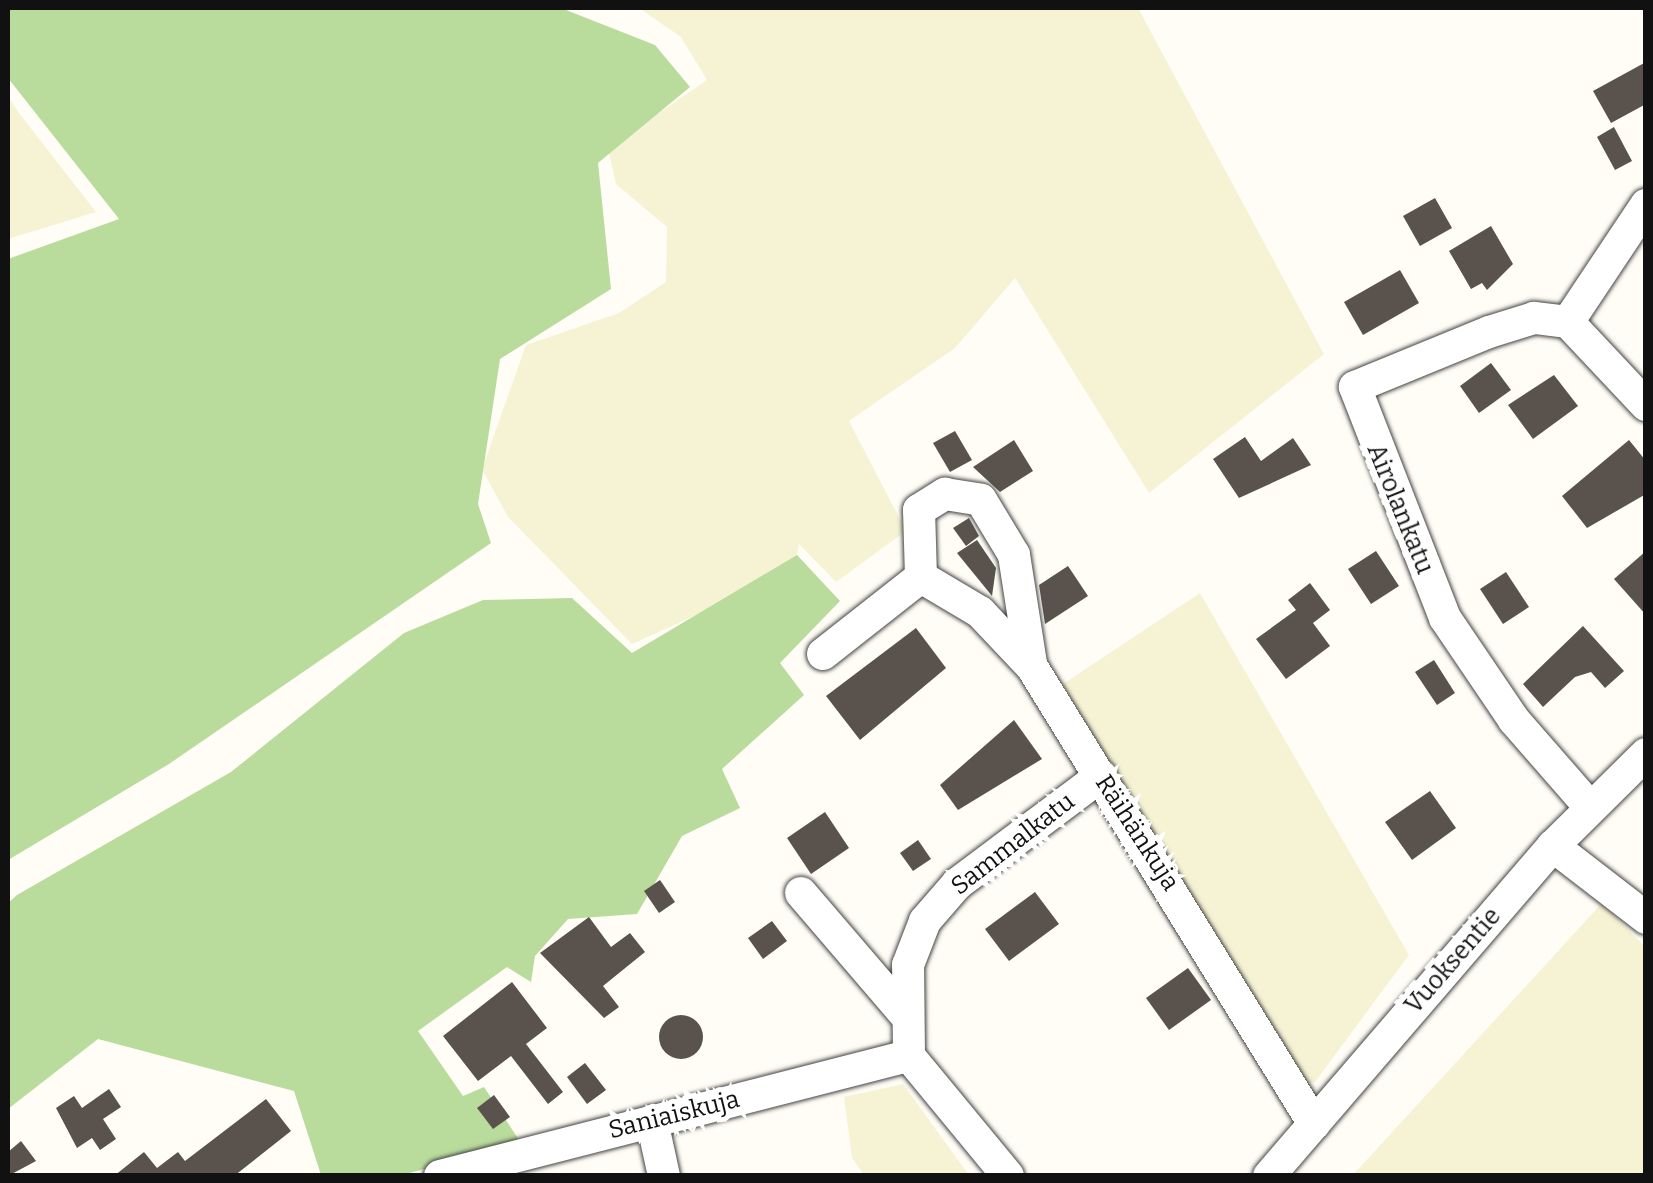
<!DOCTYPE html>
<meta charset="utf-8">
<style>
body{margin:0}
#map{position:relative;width:1653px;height:1183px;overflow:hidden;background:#fffdf5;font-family:Bitter,serif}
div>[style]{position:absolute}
.farmland>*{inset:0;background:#f6f3d4}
.forest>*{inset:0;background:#b9dc9c}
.building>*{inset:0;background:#5a524d}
.round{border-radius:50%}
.roads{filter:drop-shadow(0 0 2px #444) drop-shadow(0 0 2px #444)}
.minor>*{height:32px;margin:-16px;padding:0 16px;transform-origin:16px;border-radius:16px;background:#fff}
span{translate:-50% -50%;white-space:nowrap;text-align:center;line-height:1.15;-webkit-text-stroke:10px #fff;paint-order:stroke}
.street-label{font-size:25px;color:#111}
.frame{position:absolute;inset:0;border:10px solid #111;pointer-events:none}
</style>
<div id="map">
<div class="farmland">
<i style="clip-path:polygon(639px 8px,1138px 8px,1324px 354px,1149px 493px,1015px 278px,955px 348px,849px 421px,906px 531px,836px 582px,799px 544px,795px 563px,761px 586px,632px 644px,508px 517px,482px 469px,526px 345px,619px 313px,666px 282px,667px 227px,616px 184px,608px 148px,707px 80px,681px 37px)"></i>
<i style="clip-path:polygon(8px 97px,19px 113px,96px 212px,8px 239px)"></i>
<i style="clip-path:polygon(1200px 593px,1409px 955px,1315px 1082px,1300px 1085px,1063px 684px)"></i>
<i style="clip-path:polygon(1602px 903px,1646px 948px,1645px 1175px,1352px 1176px)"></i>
<i style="clip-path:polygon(903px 1084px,966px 1171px,970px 1175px,864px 1175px,852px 1158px,844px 1097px)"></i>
</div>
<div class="forest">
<i style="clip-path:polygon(8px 8px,561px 8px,655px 45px,690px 87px,598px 163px,611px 289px,500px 359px,478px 504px,491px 543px,169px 764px,8px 860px,8px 259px,119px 219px,8px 78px)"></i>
<i style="clip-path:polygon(797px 555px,840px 601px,780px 663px,804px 695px,722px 769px,740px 808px,682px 836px,637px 914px,568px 919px,535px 956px,531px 982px,507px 967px,418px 1031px,463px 1096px,484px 1087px,521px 1143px,402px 1175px,321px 1175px,294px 1091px,98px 1039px,8px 1109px,8px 903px,17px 895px,231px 772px,404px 633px,483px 600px,572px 598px,632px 653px)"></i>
</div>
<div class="building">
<i style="clip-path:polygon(1646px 62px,1646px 104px,1611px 123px,1593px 91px)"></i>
<i style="clip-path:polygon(1614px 127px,1632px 161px,1615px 170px,1597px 137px)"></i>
<i style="clip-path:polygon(1435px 198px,1452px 228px,1420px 246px,1403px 216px)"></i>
<i style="clip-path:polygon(1491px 226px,1513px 264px,1487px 290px,1482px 283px,1471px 289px,1449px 251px)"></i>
<i style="clip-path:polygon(1400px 270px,1419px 303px,1363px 335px,1344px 302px)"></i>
<i style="clip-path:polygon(1491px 363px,1511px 390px,1479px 413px,1460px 386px)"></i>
<i style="clip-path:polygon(1554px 375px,1578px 406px,1533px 439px,1508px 405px)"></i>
<i style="clip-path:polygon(955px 431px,972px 460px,950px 472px,933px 443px)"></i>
<i style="clip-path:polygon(1245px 437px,1261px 461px,1293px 438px,1311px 465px,1239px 498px,1213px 459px)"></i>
<i style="clip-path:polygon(1014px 440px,1033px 471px,1000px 492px,973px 467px)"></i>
<i style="clip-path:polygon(1629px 440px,1646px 461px,1646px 494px,1587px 528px,1562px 496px)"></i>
<i style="clip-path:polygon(969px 518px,979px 536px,966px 546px,953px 528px)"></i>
<i style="clip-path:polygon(977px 540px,996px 568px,992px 596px,957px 553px)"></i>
<i style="clip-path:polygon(1376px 551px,1399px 586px,1371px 604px,1348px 569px)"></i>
<i style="clip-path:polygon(1646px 551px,1646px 615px,1614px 579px)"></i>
<i style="clip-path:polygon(1068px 566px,1088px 596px,1045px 624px,1039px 585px)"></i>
<i style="clip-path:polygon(1506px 572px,1529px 607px,1503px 624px,1480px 589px)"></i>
<i style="clip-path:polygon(1310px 583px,1330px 610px,1313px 623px,1330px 646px,1286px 679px,1256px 639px,1296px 610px,1288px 600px)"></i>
<i style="clip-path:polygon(1583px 626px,1624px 671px,1605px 688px,1591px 672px,1575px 677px,1543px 707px,1523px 684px)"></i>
<i style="clip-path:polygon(916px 628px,946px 668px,860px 740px,826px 696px)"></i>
<i style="clip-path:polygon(1434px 660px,1455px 693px,1437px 705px,1415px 672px)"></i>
<i style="clip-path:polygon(1014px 720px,1042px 759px,958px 810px,940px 785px)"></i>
<i style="clip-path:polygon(1430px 791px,1456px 828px,1412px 860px,1385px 822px)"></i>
<i style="clip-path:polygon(825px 812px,849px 848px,811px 874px,787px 838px)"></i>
<i style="clip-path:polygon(918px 840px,931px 859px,913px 871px,900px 853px)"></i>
<i style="clip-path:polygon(660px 880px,675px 902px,659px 913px,644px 891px)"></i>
<i style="clip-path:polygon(1035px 892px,1059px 924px,1009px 961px,985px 929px)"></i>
<i style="clip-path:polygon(589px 917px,611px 947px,630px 933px,645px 952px,603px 986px,619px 1007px,604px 1018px,540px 953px)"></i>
<i style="clip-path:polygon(772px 921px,787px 941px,763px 959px,748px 938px)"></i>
<i style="clip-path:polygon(1188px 968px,1211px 1000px,1169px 1030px,1146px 998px)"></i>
<i style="clip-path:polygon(512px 982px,547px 1028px,526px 1044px,563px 1092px,548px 1104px,511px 1056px,478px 1081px,443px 1036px)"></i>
<i class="round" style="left:659px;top:1015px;width:44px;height:44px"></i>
<i style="clip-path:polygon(585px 1063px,606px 1090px,587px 1104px,567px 1077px)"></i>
<i style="clip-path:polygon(109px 1089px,121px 1107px,103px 1119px,116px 1139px,100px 1150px,92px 1138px,77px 1148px,56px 1108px,74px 1096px,82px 1108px)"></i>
<i style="clip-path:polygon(494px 1095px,510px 1117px,493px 1129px,477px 1108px)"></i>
<i style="clip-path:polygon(266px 1099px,291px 1131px,234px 1176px,114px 1176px,144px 1152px,157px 1168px,178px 1152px,185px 1161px)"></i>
<i style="clip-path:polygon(21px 1141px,36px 1161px,8px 1176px,8px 1152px)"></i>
</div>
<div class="roads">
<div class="minor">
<i style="left:1568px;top:322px;width:34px;rotate:-173deg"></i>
<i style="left:1534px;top:318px;width:47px;rotate:162.7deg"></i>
<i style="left:1489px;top:332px;width:145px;rotate:157.7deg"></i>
<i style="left:1355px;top:387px;width:248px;rotate:68.7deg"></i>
<i style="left:1445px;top:618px;width:123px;rotate:55.9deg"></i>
<i style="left:1514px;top:720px;width:116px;rotate:48.9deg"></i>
<i style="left:1568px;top:322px;width:141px;rotate:-56.3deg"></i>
<i style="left:1568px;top:322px;width:114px;rotate:46.8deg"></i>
<i style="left:921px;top:577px;width:69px;rotate:30.7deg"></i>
<i style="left:980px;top:612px;width:76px;rotate:46.6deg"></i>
<i style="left:1032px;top:667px;width:537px;rotate:58.32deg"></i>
<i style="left:921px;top:577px;width:67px;rotate:-91.7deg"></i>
<i style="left:919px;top:510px;width:31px;rotate:-32deg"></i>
<i style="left:945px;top:494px;width:36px;rotate:9deg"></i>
<i style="left:981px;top:500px;width:64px;rotate:59deg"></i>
<i style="left:1014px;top:555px;width:109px;rotate:81.1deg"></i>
<i style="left:823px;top:654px;width:125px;rotate:-38.2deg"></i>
<i style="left:1553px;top:846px;width:118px;rotate:37.7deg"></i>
<i style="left:801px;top:893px;width:157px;rotate:49.4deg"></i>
<i style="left:652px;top:1121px;width:56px;rotate:77.7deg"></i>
<i style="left:440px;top:1176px;width:484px;rotate:-14.4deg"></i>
<i style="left:1008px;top:1176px;width:156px;rotate:-129.5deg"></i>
<i style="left:909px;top:1056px;width:91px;rotate:-90.6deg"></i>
<i style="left:908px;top:965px;width:47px;rotate:-68.9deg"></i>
<i style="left:925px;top:921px;width:49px;rotate:-49.1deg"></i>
<i style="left:957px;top:884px;width:180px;rotate:-36.9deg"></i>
<i style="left:1269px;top:1176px;width:435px;rotate:-49.3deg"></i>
<i style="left:1553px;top:846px;width:131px;rotate:-44.7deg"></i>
</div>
</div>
<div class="street-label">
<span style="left:1400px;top:509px;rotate:68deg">Airolankatu</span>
<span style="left:1137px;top:833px;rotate:57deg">Räihänkuja</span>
<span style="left:1013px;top:844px;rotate:-38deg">Sammalkatu</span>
<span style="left:1453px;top:961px;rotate:-49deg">Vuoksentie</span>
<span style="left:674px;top:1115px;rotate:-14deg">Saniaiskuja</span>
</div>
<div class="frame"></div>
</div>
